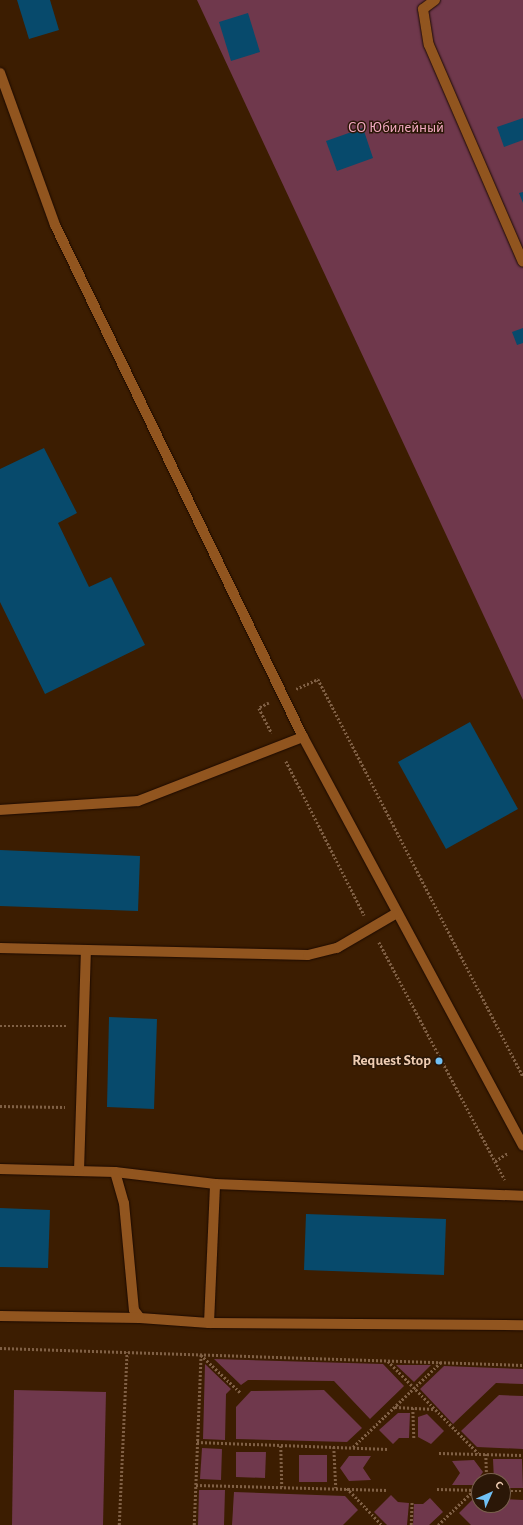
<!DOCTYPE html>
<meta charset="utf-8">
<style>
body{margin:0}
#map{position:relative;width:523px;height:1525px;overflow:hidden;background:#3c1d01;font-family:"Alegreya Sans",sans-serif}
div>[style]{position:absolute}
.green>*{inset:0;background:#6f384c}
.building>*{inset:0;background:#074a6c}
.path>*{height:2.5px;margin-top:-1.25px;transform-origin:0;background:repeating-linear-gradient(90deg,#806045 0 2px,transparent 0 4px)}
.roads{filter:drop-shadow(0 0 1px #1c0a00) drop-shadow(0 0 1px #1c0a00)}
.minor>*{height:10px;margin:-5px;padding:0 5px;transform-origin:5px;border-radius:5px;background:#91551f}
.dots>*{width:11px;height:11px;translate:-50% -50%;box-sizing:border-box;border:2px solid #2b1707;border-radius:50%}
span{translate:-50% -50%;white-space:nowrap;text-align:center;line-height:1.15;-webkit-text-stroke:3px #2b1707;paint-order:stroke}
.park-label{font-size:15px;color:#f5abc3}
.poi-label{font-size:15px;color:#efcdb3;font-weight:700}
.right{translate:-100% -50%;text-align:right}
.north{position:absolute;left:471px;top:1473px;width:40px;height:40px;box-sizing:border-box;background:#2b1707;border:1px solid #79604c;border-radius:50%;rotate:45deg;font-size:11px;font-weight:700;line-height:16px;text-align:center;color:#efcdb3}
.north::after{content:'';display:block;margin:auto;width:14px;height:18px;background:#71c1f5;clip-path:polygon(50% 0,100% 100%,50% 72%,0 100%)}
</style>
<div id="map">
<div class="green">
<i style="clip-path:polygon(197px 0,523px 0,523px 700px)"></i>
<i style="clip-path:polygon(214px 1359px,383px 1364px,404px 1386px,370px 1419px,334px 1381px,248px 1380px,241px 1385px)"></i>
<i style="clip-path:polygon(205px 1364px,231px 1389px,226px 1394px,225px 1440px,203px 1439px)"></i>
<i style="clip-path:polygon(396px 1365px,431px 1365px,414px 1382px)"></i>
<i style="clip-path:polygon(444px 1366px,523px 1369px,523px 1384px,496px 1383px,453px 1424px,420px 1389px)"></i>
<i style="clip-path:polygon(14px 1390px,106px 1392px,103px 1525px,12px 1525px)"></i>
<i style="clip-path:polygon(324px 1390px,362px 1428px,347px 1442px,236px 1439px,236px 1407px,251px 1391px)"></i>
<i style="clip-path:polygon(499px 1395px,523px 1396px,523px 1449px,477px 1447px,461px 1431px)"></i>
<i style="clip-path:polygon(398px 1413px,410px 1413px,409px 1438px,399px 1438px,393px 1444px,379px 1430px)"></i>
<i style="clip-path:polygon(427px 1414px,444px 1431px,431px 1444px,418px 1437px,418px 1417px)"></i>
<i style="clip-path:polygon(202px 1448px,222px 1449px,221px 1480px,200px 1479px)"></i>
<i style="clip-path:polygon(236px 1452px,266px 1452px,265px 1478px,236px 1477px)"></i>
<i style="clip-path:polygon(299px 1455px,327px 1455px,327px 1482px,299px 1482px)"></i>
<i style="clip-path:polygon(349px 1456px,371px 1456px,363px 1468px,371px 1480px,349px 1481px,340px 1468px)"></i>
<i style="clip-path:polygon(493px 1459px,522px 1459px,523px 1488px,503px 1488px,503px 1481px,494px 1481px)"></i>
<i style="clip-path:polygon(474px 1460px,483px 1472px,474px 1485px,452px 1485px,460px 1473px,452px 1461px)"></i>
<i style="clip-path:polygon(199px 1490px,225px 1490px,224px 1525px,198px 1525px)"></i>
<i style="clip-path:polygon(234px 1492px,345px 1496px,358px 1510px,343px 1525px,232px 1525px)"></i>
<i style="clip-path:polygon(391px 1495px,398px 1502px,409px 1503px,407px 1525px,387px 1525px,374px 1512px)"></i>
<i style="clip-path:polygon(430px 1498px,443px 1512px,429px 1525px,413px 1525px,414px 1504px,423px 1504px)"></i>
<i style="clip-path:polygon(474px 1498px,479px 1498px,479px 1505px,503px 1505px,503px 1499px,523px 1500px,523px 1525px,471px 1525px,459px 1513px)"></i>
</div>
<div class="building">
<i style="clip-path:polygon(17px 0,50px 0,59px 30px,29px 39px)"></i>
<i style="clip-path:polygon(248px 13px,260px 52px,231px 61px,219px 22px)"></i>
<i style="clip-path:polygon(523px 118px,523px 140px,504px 147px,497px 127px)"></i>
<i style="clip-path:polygon(363px 128px,373px 158px,337px 171px,326px 141px)"></i>
<i style="clip-path:polygon(523px 192px,523px 203px,519px 193px)"></i>
<i style="clip-path:polygon(523px 328px,523px 343px,517px 345px,512px 332px)"></i>
<i style="clip-path:polygon(44px 448px,77px 513px,58px 523px,89px 587px,111px 577px,145px 645px,45px 694px,0 602px,0 469px)"></i>
<i style="clip-path:polygon(470px 722px,518px 809px,446px 849px,398px 762px)"></i>
<i style="clip-path:polygon(0 850px,140px 856px,138px 911px,0 906px)"></i>
<i style="clip-path:polygon(109px 1017px,157px 1019px,154px 1109px,107px 1107px)"></i>
<i style="clip-path:polygon(0 1208px,50px 1210px,48px 1268px,0 1267px)"></i>
<i style="clip-path:polygon(306px 1214px,446px 1219px,444px 1275px,304px 1270px)"></i>
</div>
<div class="path">
<i style="left:296px;top:689px;width:24px;rotate:-24deg"></i>
<i style="left:318px;top:679px;width:447px;rotate:62.7deg"></i>
<i style="left:269px;top:703px;width:11px;rotate:153deg"></i>
<i style="left:259px;top:708px;width:28px;rotate:63deg"></i>
<i style="left:286px;top:761px;width:173px;rotate:63.1deg"></i>
<i style="left:379px;top:942px;width:269px;rotate:62.1deg"></i>
<i style="left:0;top:1026px;width:67px"></i>
<i style="left:0;top:1106px;width:65px;rotate:0.9deg"></i>
<i style="left:495px;top:1161px;width:15px;rotate:-32deg"></i>
<i style="left:0;top:1348px;width:523px;rotate:1.86deg"></i>
<i style="left:201px;top:1355px;width:55px;rotate:43.5deg"></i>
<i style="left:388px;top:1361px;width:129px;rotate:45.6deg"></i>
<i style="left:395px;top:1407px;width:39px;rotate:3deg"></i>
<i style="left:413px;top:1408px;width:30px;rotate:88deg"></i>
<i style="left:197px;top:1442px;width:191px;rotate:2.1deg"></i>
<i style="left:281px;top:1446px;width:41px;rotate:88.6deg"></i>
<i style="left:334px;top:1447px;width:41px;rotate:87.2deg"></i>
<i style="left:353px;top:1447px;width:122px;rotate:-44deg"></i>
<i style="left:439px;top:1453px;width:84px;rotate:1.4deg"></i>
<i style="left:486px;top:1454px;width:27px;rotate:88deg"></i>
<i style="left:196px;top:1485px;width:191px;rotate:1.5deg"></i>
<i style="left:347px;top:1488px;width:51px;rotate:46.6deg"></i>
<i style="left:437px;top:1489px;width:42px;rotate:1.4deg"></i>
<i style="left:503px;top:1491px;width:20px"></i>
<i style="left:119px;top:1525px;width:173px;rotate:-87.4deg"></i>
<i style="left:194px;top:1525px;width:171px;rotate:-87.7deg"></i>
<i style="left:411px;top:1525px;width:23px;rotate:-88deg"></i>
<i style="left:438px;top:1525px;width:50px;rotate:-44.2deg"></i>
</div>
<div class="roads">
<div class="minor">
<i style="left:435px;top:0;width:15px;rotate:143deg"></i>
<i style="left:423px;top:9px;width:36px;rotate:81deg"></i>
<i style="left:429px;top:45px;width:236px;rotate:66.6deg"></i>
<i style="left:0;top:73px;width:162px;rotate:70.1deg"></i>
<i style="left:55px;top:225px;width:569px;rotate:64.16deg"></i>
<i style="left:303px;top:737px;width:464px;rotate:61.7deg"></i>
<i style="left:0;top:810px;width:138px;rotate:-3.7deg"></i>
<i style="left:138px;top:801px;width:177px;rotate:-21.2deg"></i>
<i style="left:0;top:948px;width:308px;rotate:1.3deg"></i>
<i style="left:308px;top:955px;width:30px;rotate:-14deg"></i>
<i style="left:337px;top:948px;width:69px;rotate:-30.3deg"></i>
<i style="left:0;top:1169px;width:115px;rotate:1.5deg"></i>
<i style="left:115px;top:1172px;width:101px;rotate:6.8deg"></i>
<i style="left:215px;top:1184px;width:308px;rotate:2.2deg"></i>
<i style="left:79px;top:1171px;width:221px;rotate:-88.2deg"></i>
<i style="left:115px;top:1172px;width:32px;rotate:74deg"></i>
<i style="left:124px;top:1203px;width:107px;rotate:84.7deg"></i>
<i style="left:134px;top:1310px;width:10px;rotate:53deg"></i>
<i style="left:140px;top:1318px;width:69px;rotate:4.1deg"></i>
<i style="left:209px;top:1323px;width:314px;rotate:0.4deg"></i>
<i style="left:0;top:1316px;width:140px;rotate:0.8deg"></i>
<i style="left:209px;top:1323px;width:139px;rotate:-87.5deg"></i>
</div>
</div>
<div class="dots">
<i style="left:439px;top:1061px;background:#71c1f5"></i>
</div>
<div class="park-label">
<span style="left:396px;top:128px">СО Юбилейный</span>
</div>
<div class="poi-label">
<span class="right" style="left:431px;top:1061px">Request Stop</span>
</div>
<div class="north">С</div>
</div>
